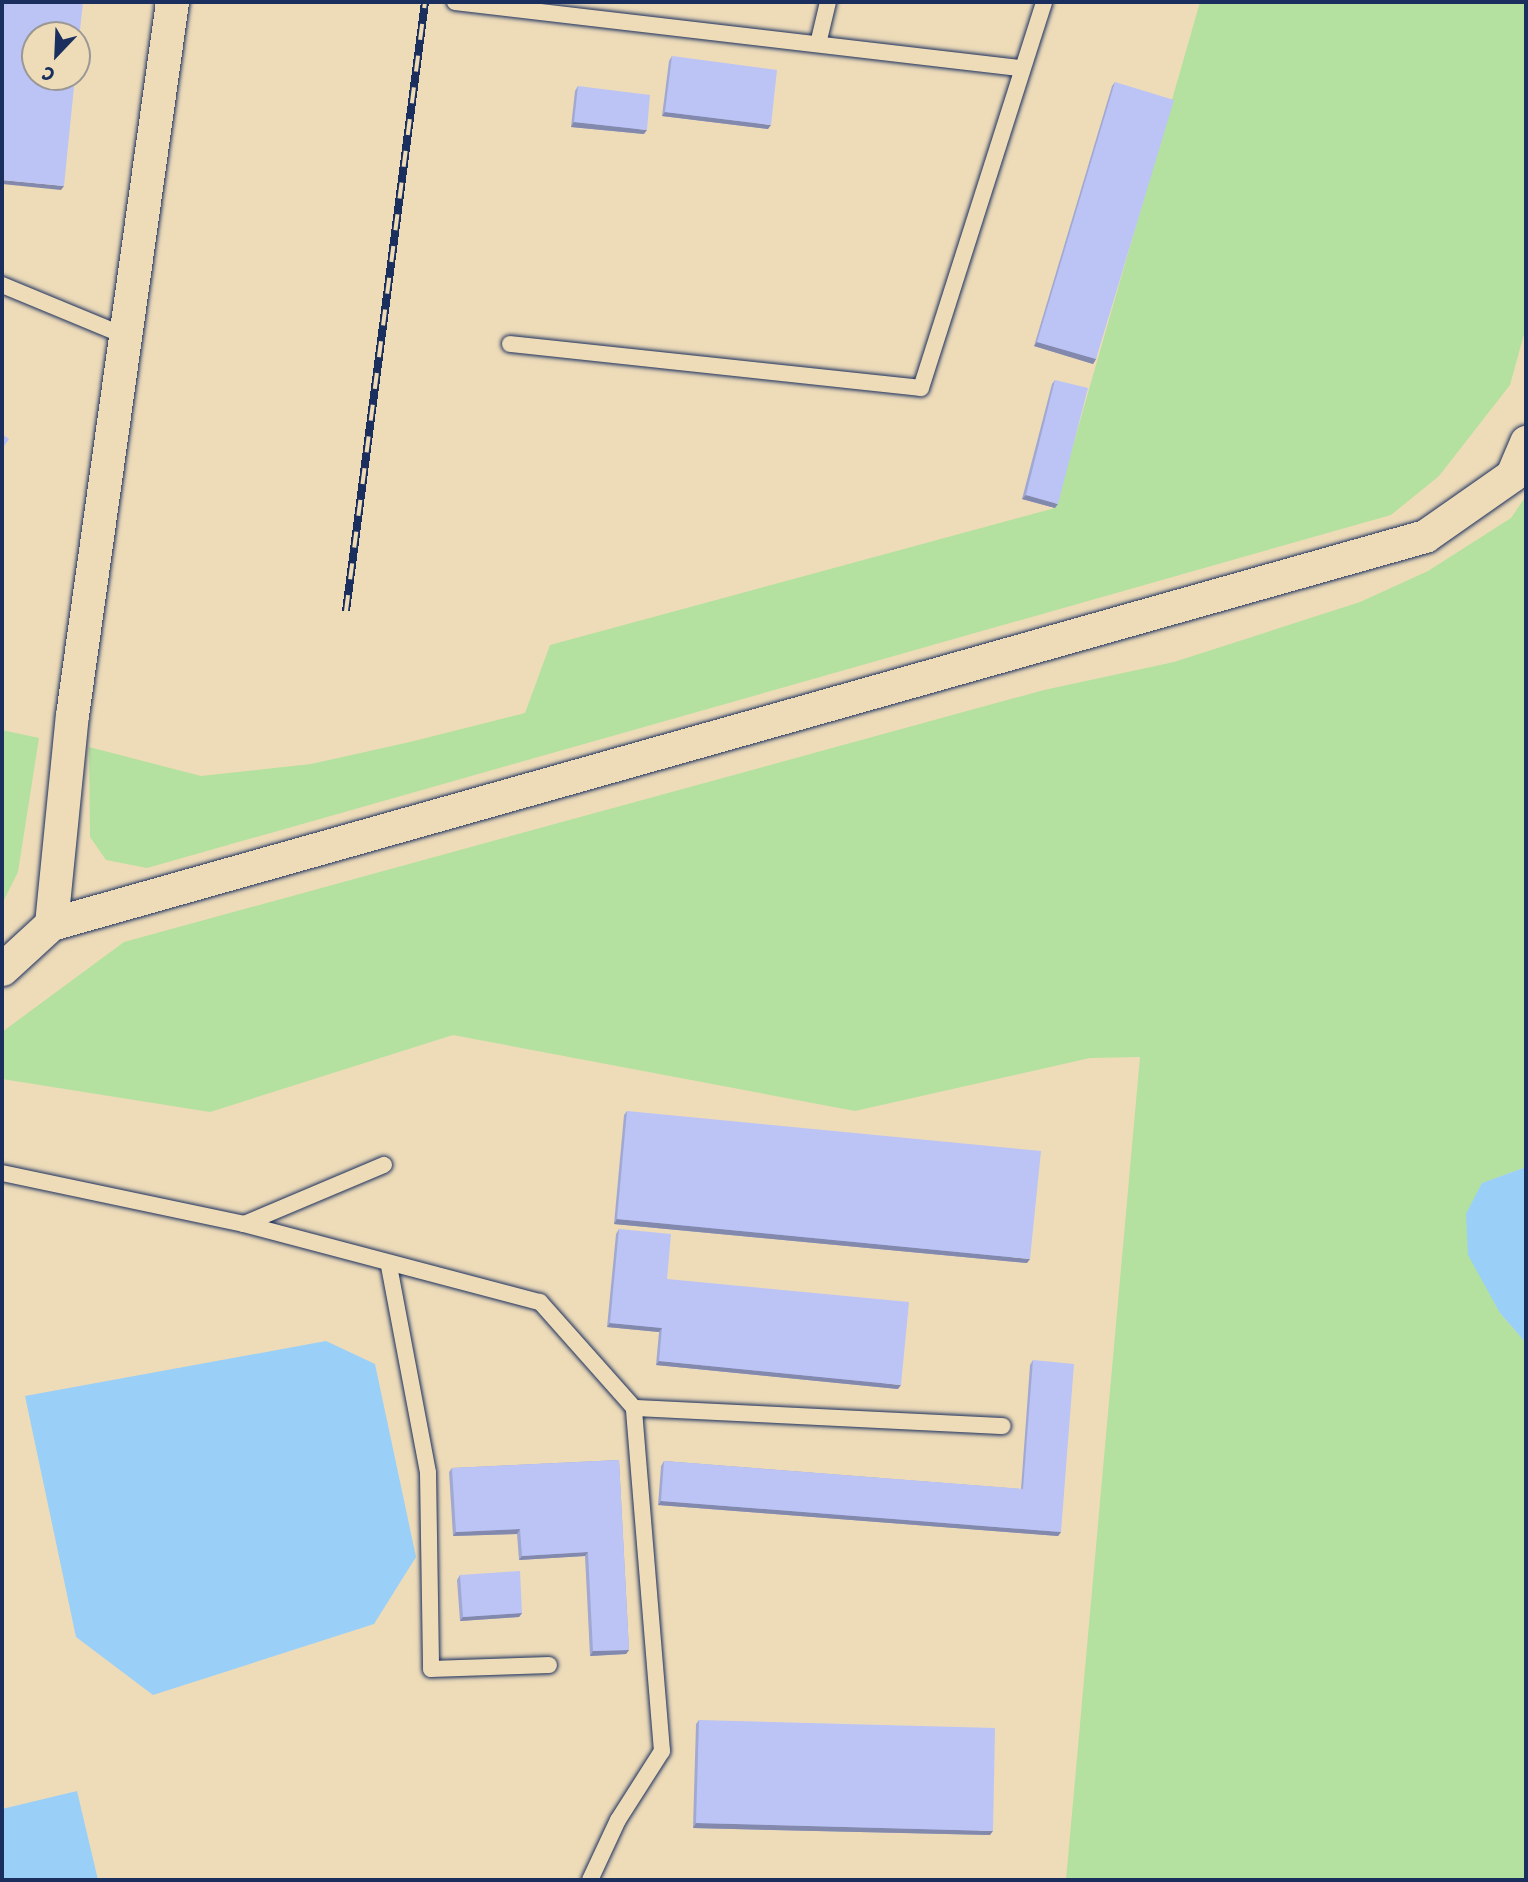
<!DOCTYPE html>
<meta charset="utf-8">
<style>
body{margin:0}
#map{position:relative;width:1528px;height:1882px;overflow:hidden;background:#eedcb9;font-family:"Shantell Sans",sans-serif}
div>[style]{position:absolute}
.green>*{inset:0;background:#b4e19f}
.water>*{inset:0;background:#9acff8}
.roads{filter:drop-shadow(0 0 2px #1b2f5e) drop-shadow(0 0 2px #1b2f5e)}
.lane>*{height:16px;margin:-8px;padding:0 8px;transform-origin:8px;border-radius:8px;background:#eedcb9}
.street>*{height:33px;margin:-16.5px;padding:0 16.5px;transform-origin:16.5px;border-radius:16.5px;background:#eedcb9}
.rail>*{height:8px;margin-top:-4px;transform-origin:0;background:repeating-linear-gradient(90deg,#eedcb9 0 16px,#1b2f5e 0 32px);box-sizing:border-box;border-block:2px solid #1b2f5e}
.wall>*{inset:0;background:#a1a9d3}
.shaded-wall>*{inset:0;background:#8389ac}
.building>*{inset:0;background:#bbc4f5}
span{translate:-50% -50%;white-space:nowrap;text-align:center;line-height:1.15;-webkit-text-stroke:7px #eedcb9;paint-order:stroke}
.frame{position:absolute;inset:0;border:4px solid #1b2f5e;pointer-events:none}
.north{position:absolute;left:21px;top:21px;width:70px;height:70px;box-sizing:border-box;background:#eedcb9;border:2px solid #9a9795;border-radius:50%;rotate:203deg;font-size:19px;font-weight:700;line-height:28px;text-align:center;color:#1b2f5e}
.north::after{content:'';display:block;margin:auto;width:24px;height:32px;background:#1b2f5e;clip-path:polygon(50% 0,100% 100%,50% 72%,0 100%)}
</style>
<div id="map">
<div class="green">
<i style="clip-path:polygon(1200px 2px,1526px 2px,1526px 327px,1510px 385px,1439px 476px,1391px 515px,147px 868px,106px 860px,90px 837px,89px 747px,201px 776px,311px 764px,410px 742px,525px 713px,550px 645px,1055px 508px)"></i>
<i style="clip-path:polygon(1526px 496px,1526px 1167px,1483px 1183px,1500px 1313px,1526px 1343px,1526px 1880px,1066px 1880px,1140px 1057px,1090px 1058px,855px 1111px,453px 1035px,210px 1112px,2px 1079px,2px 1032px,124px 942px,1044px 690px,1174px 662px,1360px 602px,1428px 571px,1511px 518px)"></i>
<i style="clip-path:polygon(2px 730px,39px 738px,18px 872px,2px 904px)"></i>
</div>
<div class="water">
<i style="clip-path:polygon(1526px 1167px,1526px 1343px,1500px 1313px,1468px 1255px,1466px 1214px,1482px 1183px)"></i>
<i style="clip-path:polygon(326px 1341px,375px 1364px,416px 1557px,374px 1624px,153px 1695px,76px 1637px,25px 1396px)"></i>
<i style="clip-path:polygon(77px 1791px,98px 1880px,2px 1880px,2px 1809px)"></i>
</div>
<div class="roads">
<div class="lane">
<i style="left:455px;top:2px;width:568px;rotate:6.67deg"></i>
<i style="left:818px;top:44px;width:43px;rotate:-76.6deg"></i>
<i style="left:2px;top:285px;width:133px;rotate:22.5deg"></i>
<i style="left:510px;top:344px;width:413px;rotate:6.1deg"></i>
<i style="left:921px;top:388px;width:405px;rotate:-72.3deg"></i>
<i style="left:2px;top:1173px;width:247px;rotate:11.9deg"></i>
<i style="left:244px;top:1224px;width:152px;rotate:-22.9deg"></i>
<i style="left:244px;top:1224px;width:306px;rotate:14.8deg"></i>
<i style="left:540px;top:1302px;width:142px;rotate:48.4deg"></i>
<i style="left:634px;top:1408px;width:369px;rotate:2.8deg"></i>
<i style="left:389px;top:1266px;width:211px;rotate:79.3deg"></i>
<i style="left:428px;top:1473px;width:196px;rotate:89.1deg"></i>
<i style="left:431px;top:1669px;width:118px;rotate:-1.9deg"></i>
<i style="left:590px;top:1880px;width:66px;rotate:-65deg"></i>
<i style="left:618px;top:1820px;width:82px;rotate:-57.5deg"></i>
<i style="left:662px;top:1751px;width:344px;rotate:-94.7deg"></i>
</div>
<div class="street">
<i style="left:51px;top:924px;width:210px;rotate:-84.3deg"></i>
<i style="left:72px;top:715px;width:720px;rotate:-82.02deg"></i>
<i style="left:2px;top:969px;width:67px;rotate:-42.6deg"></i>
<i style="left:51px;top:924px;width:1428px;rotate:-15.77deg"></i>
<i style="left:1425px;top:536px;width:106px;rotate:-35deg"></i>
<i style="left:1512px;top:475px;width:36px;rotate:-67deg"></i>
</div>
</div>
<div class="rail">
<i style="left:346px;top:611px;width:614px;rotate:-82.61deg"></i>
</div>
<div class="wall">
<i style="clip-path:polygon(672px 56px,768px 129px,662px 116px,669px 61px)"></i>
<i style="clip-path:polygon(1115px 82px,1096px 359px,1093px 364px,1034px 346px,1112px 86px)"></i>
<i style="clip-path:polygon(578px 86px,644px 134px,571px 127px,575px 91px)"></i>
<i style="clip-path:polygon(1055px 380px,1055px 508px,1022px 499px,1052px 384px)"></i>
<i style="clip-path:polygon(627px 1111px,1027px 1263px,614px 1224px,624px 1115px)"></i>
<i style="clip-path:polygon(619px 1229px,667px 1279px,898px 1389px,656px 1365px,659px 1332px,607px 1327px,616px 1234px)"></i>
<i style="clip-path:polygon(1033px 1360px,1061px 1532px,1058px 1536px,658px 1505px,661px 1466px,664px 1461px,1021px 1489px,1030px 1365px)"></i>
<i style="clip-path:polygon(619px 1460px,629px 1650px,626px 1654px,590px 1656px,585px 1556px,519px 1560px,517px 1534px,453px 1536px,449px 1472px,452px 1468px)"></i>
<i style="clip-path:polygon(460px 1575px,522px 1613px,519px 1617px,460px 1621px,457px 1580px)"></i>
<i style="clip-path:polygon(699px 1720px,990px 1835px,693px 1828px,696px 1724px)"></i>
</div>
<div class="shaded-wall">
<i style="clip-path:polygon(665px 112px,771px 125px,768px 129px,662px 116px)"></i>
<i style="clip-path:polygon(574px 122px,647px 130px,644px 134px,571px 127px)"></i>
<i style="clip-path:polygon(2px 180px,64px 186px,61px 190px,2px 184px)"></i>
<i style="clip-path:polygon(1037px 342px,1096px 359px,1093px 364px,1034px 346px)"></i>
<i style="clip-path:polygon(1026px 495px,1058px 504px,1055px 508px,1022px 499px)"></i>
<i style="clip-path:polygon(617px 1219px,1030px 1259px,1027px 1263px,614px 1224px)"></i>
<i style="clip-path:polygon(610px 1323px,662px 1328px,659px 1332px,607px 1327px)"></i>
<i style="clip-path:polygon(659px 1361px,901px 1385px,898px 1389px,656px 1365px)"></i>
<i style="clip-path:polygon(661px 1501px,1061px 1532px,1058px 1536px,658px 1505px)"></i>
<i style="clip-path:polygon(520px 1529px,517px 1534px,453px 1536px,456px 1532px)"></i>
<i style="clip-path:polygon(588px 1552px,585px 1556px,519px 1560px,522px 1556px)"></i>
<i style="clip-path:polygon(522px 1613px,519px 1617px,460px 1621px,463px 1617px)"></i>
<i style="clip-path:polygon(629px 1650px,626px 1654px,590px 1656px,593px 1651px)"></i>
<i style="clip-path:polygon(696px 1823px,993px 1831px,990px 1835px,693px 1828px)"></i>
</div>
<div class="building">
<i style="clip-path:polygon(2px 2px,83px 2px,77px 58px,77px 35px,35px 35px,35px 77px,75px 77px,64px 186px,2px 180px)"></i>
<i style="clip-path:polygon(672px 56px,777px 70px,771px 125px,665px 112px)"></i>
<i style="clip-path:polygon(1115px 82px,1174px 100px,1096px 359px,1037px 342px)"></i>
<i style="clip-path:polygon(578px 86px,650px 95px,647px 130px,574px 122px)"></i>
<i style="clip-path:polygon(1055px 380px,1088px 388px,1058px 504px,1026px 495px)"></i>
<i style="clip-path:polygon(2px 434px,9px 439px,2px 449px)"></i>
<i style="clip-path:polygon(627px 1111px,1041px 1151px,1030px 1259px,617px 1219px)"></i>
<i style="clip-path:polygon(619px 1229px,671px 1234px,667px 1279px,909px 1302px,901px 1385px,659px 1361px,662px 1328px,610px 1323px)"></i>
<i style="clip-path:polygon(1033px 1360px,1074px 1364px,1061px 1532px,661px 1501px,664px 1461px,1023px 1489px)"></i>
<i style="clip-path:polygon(619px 1460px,629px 1650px,593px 1651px,588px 1552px,522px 1556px,520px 1529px,456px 1532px,452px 1468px)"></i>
<i style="clip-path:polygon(520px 1571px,522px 1613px,463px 1617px,460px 1575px)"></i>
<i style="clip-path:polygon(699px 1720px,995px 1728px,993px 1831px,696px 1823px)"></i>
</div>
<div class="frame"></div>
<div class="north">С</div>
</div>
